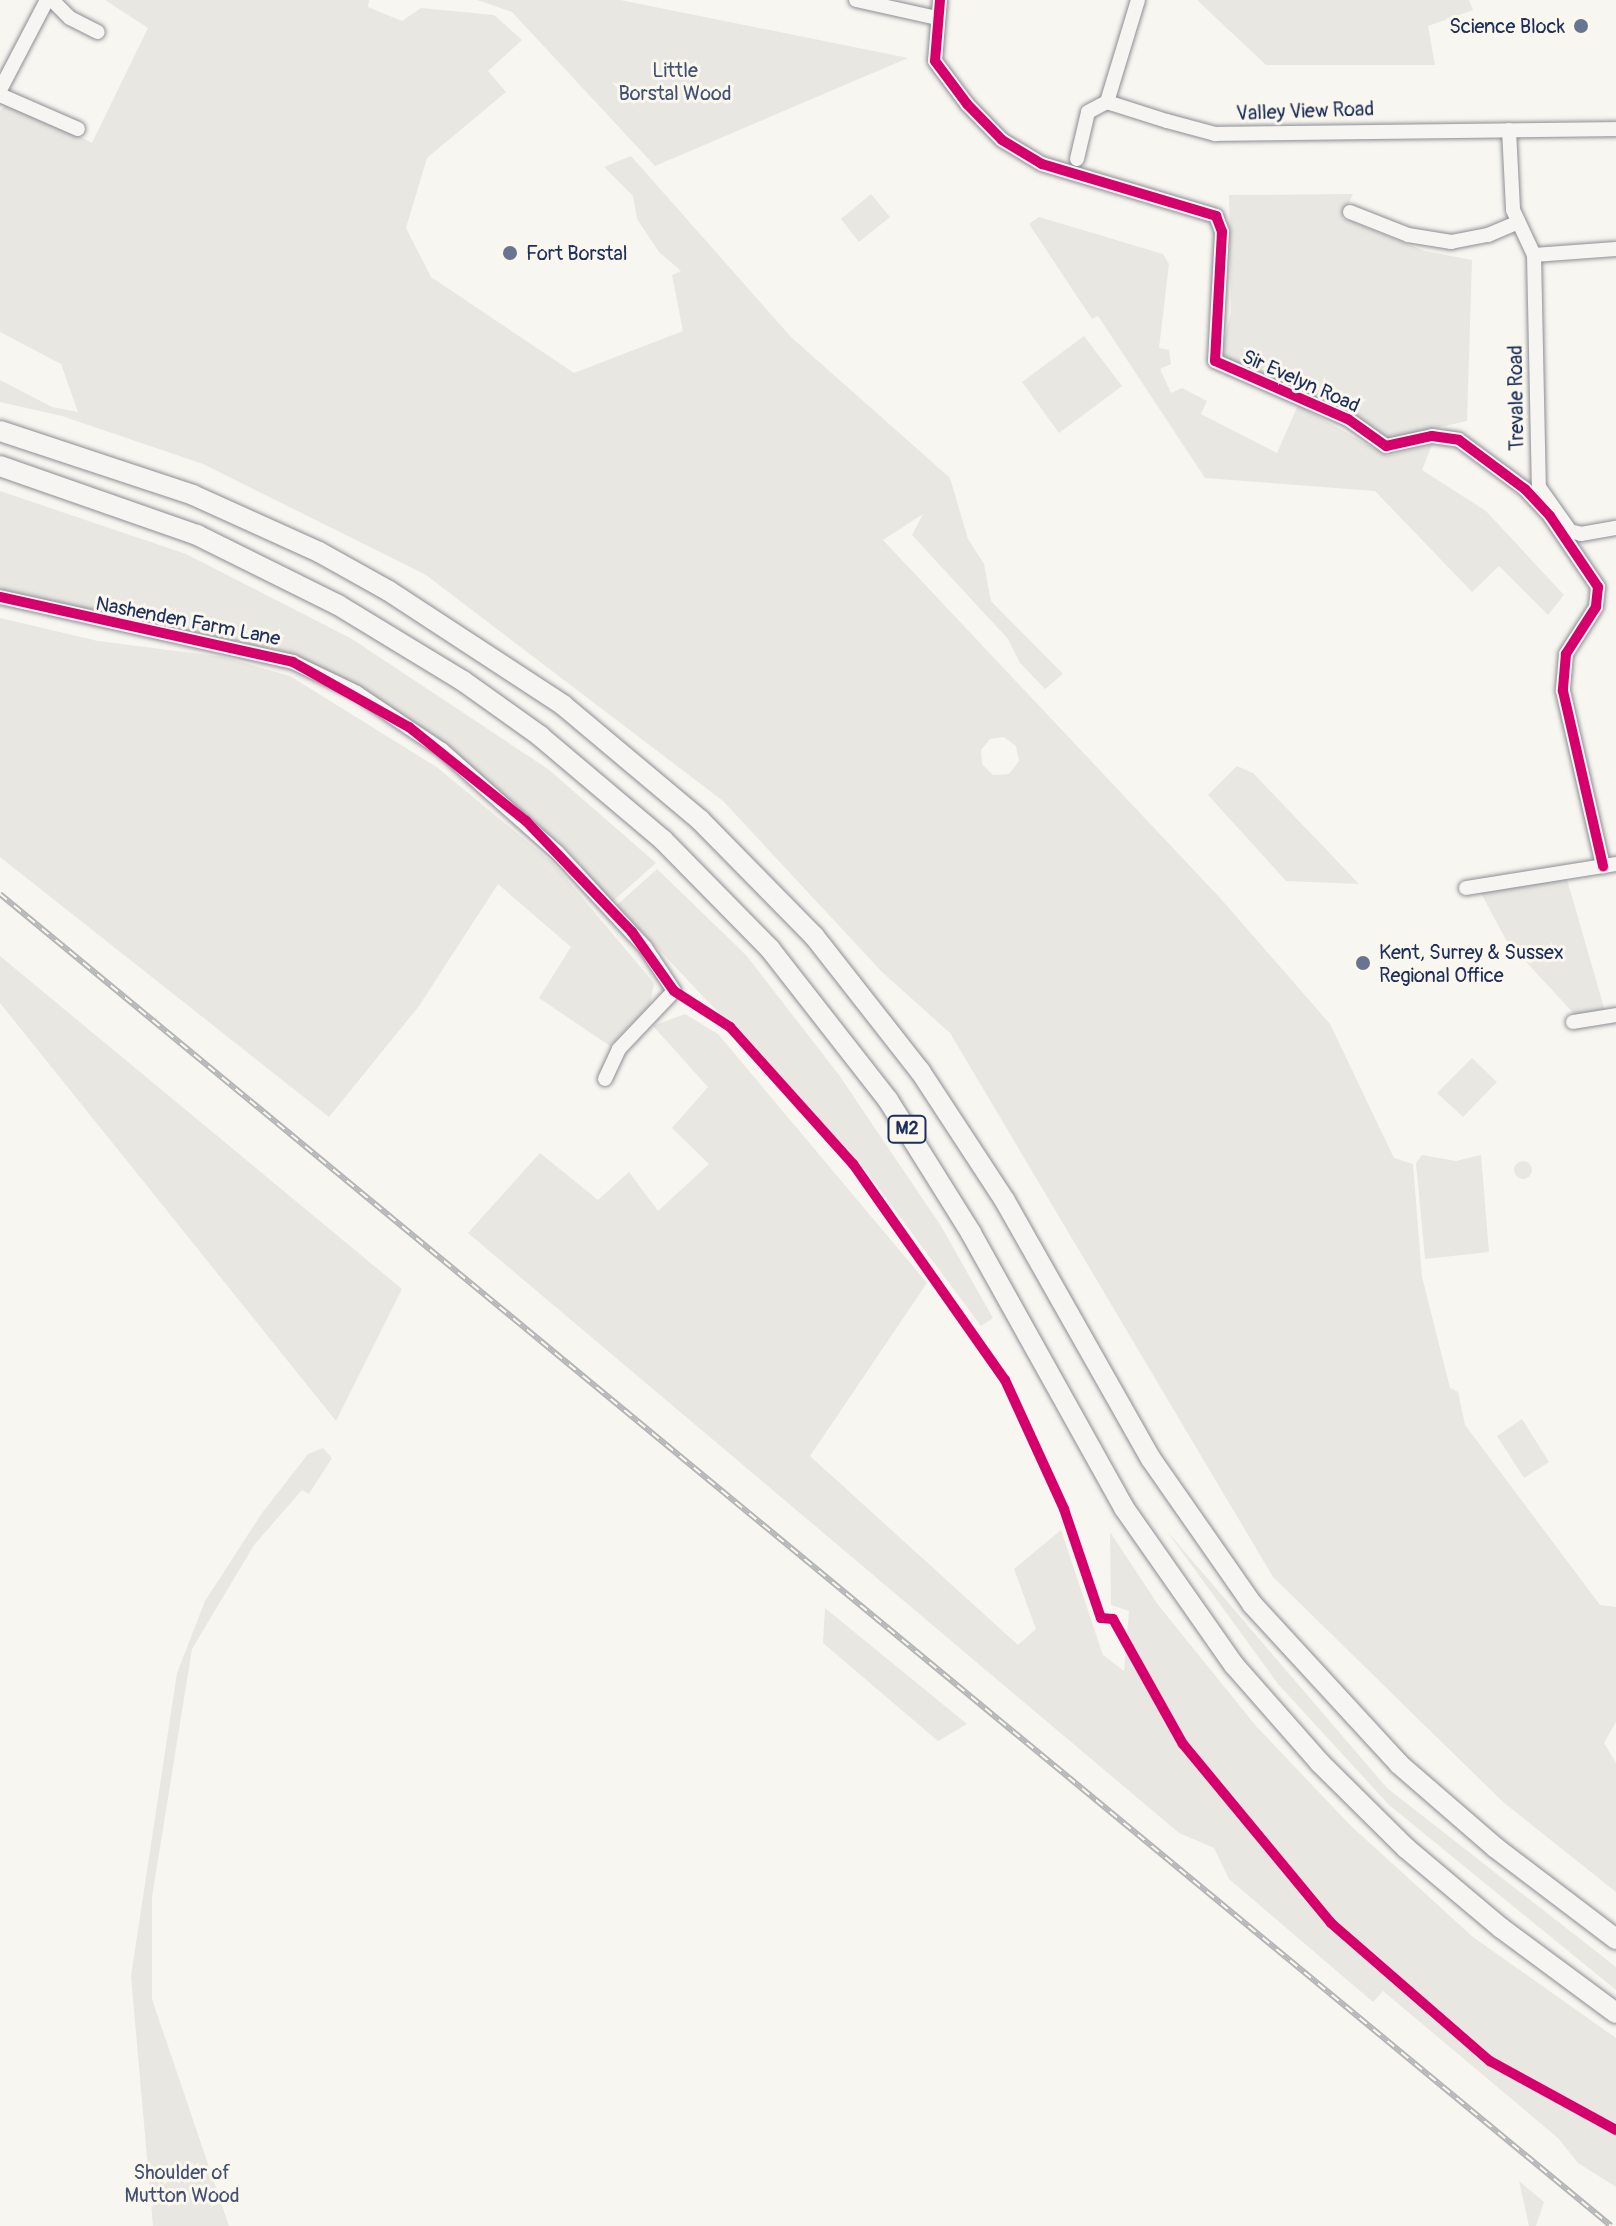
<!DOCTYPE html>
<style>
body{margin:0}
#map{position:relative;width:1616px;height:2226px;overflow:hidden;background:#f8f6f0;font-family:Pangolin,sans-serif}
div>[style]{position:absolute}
.green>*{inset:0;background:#e8e7e2}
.round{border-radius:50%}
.roads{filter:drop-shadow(0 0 2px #8b8e94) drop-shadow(0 0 2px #8b8e94)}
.minor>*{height:14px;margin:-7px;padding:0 7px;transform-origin:7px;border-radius:7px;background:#f6f5f1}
.highway>*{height:20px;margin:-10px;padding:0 10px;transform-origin:10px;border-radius:10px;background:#f6f5f1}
.rail>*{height:6px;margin-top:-3px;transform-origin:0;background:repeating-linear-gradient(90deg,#fbf7ec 0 9px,#b3b5b7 0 18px);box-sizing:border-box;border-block:2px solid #b3b5b7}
.cycleway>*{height:10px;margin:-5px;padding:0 5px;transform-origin:5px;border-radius:5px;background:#d6006c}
.dots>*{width:22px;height:22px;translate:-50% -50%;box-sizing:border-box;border:4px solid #fbf7ec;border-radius:50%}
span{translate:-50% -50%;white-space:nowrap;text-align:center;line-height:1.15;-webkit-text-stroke:6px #fbf7ec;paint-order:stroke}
.shield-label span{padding:2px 6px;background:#fbf7ec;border:2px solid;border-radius:6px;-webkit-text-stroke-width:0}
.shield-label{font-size:18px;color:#1b2f5e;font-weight:700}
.poi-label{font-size:20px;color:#1b2f5e}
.right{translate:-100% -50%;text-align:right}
.left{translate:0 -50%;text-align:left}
.park-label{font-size:20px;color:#415176}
.street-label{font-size:20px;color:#1b2f5e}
</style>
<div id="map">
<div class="green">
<i style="clip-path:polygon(evenodd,105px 0,369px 0,368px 7px,402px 21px,421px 8px,494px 15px,522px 40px,488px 71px,506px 92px,427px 158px,406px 228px,431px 277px,574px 373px,683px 331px,672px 275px,681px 271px,659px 252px,637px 219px,633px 196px,604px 167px,631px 156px,791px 337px,950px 478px,968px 539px,984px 564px,991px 601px,1063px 674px,1045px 689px,1020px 663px,1008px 639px,912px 535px,923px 514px,883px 540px,1221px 899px,1330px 1024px,1394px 1158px,1413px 1164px,1422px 1277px,1450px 1388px,1458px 1392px,1465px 1425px,1600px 1605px,1616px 1607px,1616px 1722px,1604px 1743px,1616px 1763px,1616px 1892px,1503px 1802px,1273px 1577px,950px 1033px,882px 972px,723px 801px,426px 575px,203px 464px,62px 416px,0 402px,0 380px,52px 407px,78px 412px,61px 364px,0 332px,0 110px,14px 100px,92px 143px,148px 28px,105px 0,1004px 737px,1016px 746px,1019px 761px,1009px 774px,993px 775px,982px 764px,981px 750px,990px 739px,1004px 737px)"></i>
<i style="clip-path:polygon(477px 0,620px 0,908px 58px,655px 166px,512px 12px)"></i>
<i style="clip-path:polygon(1197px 0,1469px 0,1473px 10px,1428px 26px,1435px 65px,1266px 65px)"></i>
<i style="clip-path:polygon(871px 194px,890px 217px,859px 242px,841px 219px)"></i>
<i style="clip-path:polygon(1353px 194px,1342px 218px,1425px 251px,1472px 260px,1467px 421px,1388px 439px,1220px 358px,1231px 312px,1229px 195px)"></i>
<i style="clip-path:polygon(1039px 217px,1163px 254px,1169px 264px,1159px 348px,1169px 350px,1171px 364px,1160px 369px,1171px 393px,1182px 388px,1207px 401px,1201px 414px,1277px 453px,1298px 405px,1387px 456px,1432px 445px,1422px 470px,1486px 511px,1564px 595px,1548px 615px,1499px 566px,1472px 592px,1375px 491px,1205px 478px,1098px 316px,1092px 319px,1029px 224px)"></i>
<i style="clip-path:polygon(1084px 336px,1122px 386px,1059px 433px,1022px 382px)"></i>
<i style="clip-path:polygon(0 491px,186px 554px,352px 639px,548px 769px,656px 863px,612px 902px,569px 851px,431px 733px,295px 654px,0 589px)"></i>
<i style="clip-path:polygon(0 618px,98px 641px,224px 657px,290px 676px,438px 768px,553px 863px,654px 983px,650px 1005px,610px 1046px,539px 998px,571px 947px,498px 884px,419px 1006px,329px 1117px,0 857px)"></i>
<i style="clip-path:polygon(1237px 766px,1253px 773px,1359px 884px,1286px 881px,1208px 795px)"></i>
<i style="clip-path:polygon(657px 869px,746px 955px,839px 1075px,941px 1226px,993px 1318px,981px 1326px,859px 1162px,617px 905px)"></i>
<i style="clip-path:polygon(1566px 876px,1605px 1011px,1576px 1016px,1506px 940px,1481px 893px)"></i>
<i style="clip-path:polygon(0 956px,402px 1289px,336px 1421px,0 1003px)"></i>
<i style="clip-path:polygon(685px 1014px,718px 1034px,927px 1283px,810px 1456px,1018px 1645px,1036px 1629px,1014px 1569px,1061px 1530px,1103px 1655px,1124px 1671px,1129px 1611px,1111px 1605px,1110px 1532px,1159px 1606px,1256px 1726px,1350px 1825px,1473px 1937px,1616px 2038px,1616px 2187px,1578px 2163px,1558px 2138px,1383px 1991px,1373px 2002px,1229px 1879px,1214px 1848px,1179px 1833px,468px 1233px,540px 1153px,598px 1200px,629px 1172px,658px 1211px,709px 1164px,672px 1128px,708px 1087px,653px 1026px)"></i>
<i style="clip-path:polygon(1472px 1058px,1497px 1082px,1463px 1117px,1437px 1093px)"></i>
<i style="clip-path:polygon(1422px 1155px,1456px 1161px,1481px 1155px,1489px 1252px,1425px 1259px,1416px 1163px)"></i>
<i class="round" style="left:1514px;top:1161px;width:18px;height:18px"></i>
<i style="clip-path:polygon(1522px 1419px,1549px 1462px,1524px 1478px,1497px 1436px)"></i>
<i style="clip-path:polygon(323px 1448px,332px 1458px,309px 1494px,302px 1490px,254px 1545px,192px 1649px,152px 1897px,152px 1999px,229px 2226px,153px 2226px,131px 1976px,177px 1673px,205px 1601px,262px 1513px,308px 1454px)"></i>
<i style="clip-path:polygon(1166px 1530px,1387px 1788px,1616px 1967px,1616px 1990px,1389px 1805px,1278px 1684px)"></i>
<i style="clip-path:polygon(825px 1608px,967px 1724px,938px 1741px,823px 1643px)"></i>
<i style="clip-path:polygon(1519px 2181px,1544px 2202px,1536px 2226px,1529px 2226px)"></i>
</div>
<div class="roads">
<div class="minor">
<i style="left:52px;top:0;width:25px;rotate:45deg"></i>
<i style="left:70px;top:18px;width:31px;rotate:27deg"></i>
<i style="left:856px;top:0;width:83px;rotate:12.5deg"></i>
<i style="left:940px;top:0;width:61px;rotate:94.7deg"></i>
<i style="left:935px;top:61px;width:54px;rotate:53.3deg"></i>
<i style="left:967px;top:104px;width:50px;rotate:45.8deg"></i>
<i style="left:1002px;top:140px;width:47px;rotate:31deg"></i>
<i style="left:1042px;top:164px;width:182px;rotate:16.6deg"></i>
<i style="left:1216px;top:216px;width:17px;rotate:69deg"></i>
<i style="left:1222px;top:232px;width:129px;rotate:93.1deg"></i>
<i style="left:1215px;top:361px;width:145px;rotate:23.6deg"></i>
<i style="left:1348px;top:419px;width:47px;rotate:35.4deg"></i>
<i style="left:1386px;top:446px;width:47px;rotate:-12.3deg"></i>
<i style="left:1432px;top:436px;width:27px;rotate:8deg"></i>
<i style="left:1459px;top:440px;width:82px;rotate:36.6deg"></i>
<i style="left:1525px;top:489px;width:37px;rotate:47deg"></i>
<i style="left:1550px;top:516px;width:86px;rotate:55.9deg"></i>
<i style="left:1598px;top:587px;width:20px;rotate:96deg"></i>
<i style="left:1596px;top:607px;width:56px;rotate:122.6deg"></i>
<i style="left:1566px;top:654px;width:37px;rotate:95deg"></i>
<i style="left:1563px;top:691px;width:180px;rotate:77.1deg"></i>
<i style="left:1138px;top:0;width:107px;rotate:106.9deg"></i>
<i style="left:1107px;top:102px;width:63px;rotate:17.6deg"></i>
<i style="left:1167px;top:121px;width:50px;rotate:15.2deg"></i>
<i style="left:1215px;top:134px;width:401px;rotate:-0.7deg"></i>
<i style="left:0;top:90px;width:102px;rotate:-62.4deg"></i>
<i style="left:0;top:95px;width:85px;rotate:23.6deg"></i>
<i style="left:1509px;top:130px;width:80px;rotate:87.1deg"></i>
<i style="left:1513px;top:210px;width:50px;rotate:65deg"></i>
<i style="left:1534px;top:255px;width:232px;rotate:88.8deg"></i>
<i style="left:1539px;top:487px;width:54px;rotate:54.8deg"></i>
<i style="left:1570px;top:531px;width:11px;rotate:15deg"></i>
<i style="left:1581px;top:534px;width:36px;rotate:-10deg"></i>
<i style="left:1077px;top:159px;width:48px;rotate:-76.8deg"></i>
<i style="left:1088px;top:112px;width:21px;rotate:-28deg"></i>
<i style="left:1350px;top:212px;width:62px;rotate:21.6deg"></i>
<i style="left:1408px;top:235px;width:44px;rotate:9.2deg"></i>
<i style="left:1451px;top:242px;width:38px;rotate:-11deg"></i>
<i style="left:1488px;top:235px;width:33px;rotate:-23deg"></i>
<i style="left:1534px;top:255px;width:82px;rotate:-4.2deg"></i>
<i style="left:0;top:597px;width:300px;rotate:12.5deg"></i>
<i style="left:293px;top:662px;width:71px;rotate:25.8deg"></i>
<i style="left:357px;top:693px;width:102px;rotate:33.8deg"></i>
<i style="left:442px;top:750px;width:154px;rotate:41.6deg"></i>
<i style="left:557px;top:852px;width:129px;rotate:47.2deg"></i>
<i style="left:645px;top:947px;width:53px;rotate:56.6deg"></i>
<i style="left:674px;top:991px;width:80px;rotate:133.5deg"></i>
<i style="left:619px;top:1049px;width:33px;rotate:115deg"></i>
<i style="left:1466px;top:888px;width:152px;rotate:-9.1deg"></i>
<i style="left:1573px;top:1022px;width:44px;rotate:-9.2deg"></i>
</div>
<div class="highway">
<i style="left:0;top:431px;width:203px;rotate:18.3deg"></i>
<i style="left:193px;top:495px;width:138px;rotate:24.3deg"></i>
<i style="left:319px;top:552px;width:80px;rotate:29.1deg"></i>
<i style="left:389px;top:591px;width:208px;rotate:33.2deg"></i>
<i style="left:563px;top:705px;width:179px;rotate:40deg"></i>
<i style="left:700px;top:820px;width:163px;rotate:45.5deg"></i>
<i style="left:814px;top:936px;width:172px;rotate:51.9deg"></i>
<i style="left:920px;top:1071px;width:155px;rotate:56.8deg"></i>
<i style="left:1005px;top:1201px;width:296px;rotate:60.5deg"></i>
<i style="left:1151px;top:1459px;width:177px;rotate:55.1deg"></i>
<i style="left:1252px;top:1604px;width:217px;rotate:47.4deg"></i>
<i style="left:1399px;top:1764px;width:128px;rotate:40.9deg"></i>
<i style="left:1496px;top:1848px;width:151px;rotate:37.2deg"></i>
<i style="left:0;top:466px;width:209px;rotate:19.3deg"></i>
<i style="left:197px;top:535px;width:157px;rotate:26.4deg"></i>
<i style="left:338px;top:605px;width:146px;rotate:31.3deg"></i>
<i style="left:463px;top:681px;width:95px;rotate:35.5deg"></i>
<i style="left:540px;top:736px;width:161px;rotate:40.2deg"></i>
<i style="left:663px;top:840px;width:153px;rotate:45.5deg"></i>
<i style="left:770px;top:949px;width:192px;rotate:52deg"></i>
<i style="left:888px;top:1100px;width:157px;rotate:58deg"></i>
<i style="left:971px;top:1233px;width:315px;rotate:60.9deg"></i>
<i style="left:1124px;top:1508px;width:192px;rotate:55deg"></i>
<i style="left:1234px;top:1665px;width:130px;rotate:48.7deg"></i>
<i style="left:1320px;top:1763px;width:121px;rotate:44.7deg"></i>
<i style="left:1406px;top:1848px;width:124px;rotate:40.1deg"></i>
<i style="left:1501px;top:1928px;width:143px;rotate:36.5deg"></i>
</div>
</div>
<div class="rail">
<i style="left:0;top:894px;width:2090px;rotate:39.58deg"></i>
</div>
<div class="cycleway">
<i style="left:940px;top:0;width:61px;rotate:94.7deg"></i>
<i style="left:935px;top:61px;width:54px;rotate:53.3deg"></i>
<i style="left:967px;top:104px;width:50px;rotate:45.8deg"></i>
<i style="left:1002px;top:140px;width:47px;rotate:31deg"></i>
<i style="left:1042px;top:164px;width:182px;rotate:16.6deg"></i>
<i style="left:1216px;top:216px;width:17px;rotate:69deg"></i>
<i style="left:1222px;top:232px;width:129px;rotate:93.1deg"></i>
<i style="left:1215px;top:361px;width:145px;rotate:23.6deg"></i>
<i style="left:1348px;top:419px;width:47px;rotate:35.4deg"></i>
<i style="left:1386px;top:446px;width:47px;rotate:-12.3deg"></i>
<i style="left:1432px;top:436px;width:27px;rotate:8deg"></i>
<i style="left:1459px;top:440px;width:82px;rotate:36.6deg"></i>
<i style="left:1525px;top:489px;width:37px;rotate:47deg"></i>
<i style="left:1550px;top:516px;width:86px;rotate:55.9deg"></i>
<i style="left:1598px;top:587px;width:20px;rotate:96deg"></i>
<i style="left:1596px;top:607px;width:56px;rotate:122.6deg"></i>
<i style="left:1566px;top:654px;width:37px;rotate:95deg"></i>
<i style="left:1563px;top:691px;width:180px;rotate:77.1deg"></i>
<i style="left:0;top:597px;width:300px;rotate:12.5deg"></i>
<i style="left:293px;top:662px;width:133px;rotate:29.3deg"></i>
<i style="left:409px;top:727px;width:150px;rotate:38.8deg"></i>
<i style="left:526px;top:821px;width:153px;rotate:46.3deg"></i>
<i style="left:632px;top:932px;width:72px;rotate:54.6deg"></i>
<i style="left:674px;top:991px;width:67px;rotate:32.7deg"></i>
<i style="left:730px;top:1027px;width:184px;rotate:48.1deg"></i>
<i style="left:853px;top:1164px;width:264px;rotate:54.9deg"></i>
<i style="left:1005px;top:1380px;width:142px;rotate:65.4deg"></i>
<i style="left:1064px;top:1509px;width:115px;rotate:71.3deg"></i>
<i style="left:1101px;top:1618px;width:12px;rotate:5deg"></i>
<i style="left:1113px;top:1619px;width:143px;rotate:60.8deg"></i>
<i style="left:1183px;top:1744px;width:232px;rotate:50.4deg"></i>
<i style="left:1331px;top:1923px;width:211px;rotate:41deg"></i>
<i style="left:1490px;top:2061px;width:144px;rotate:28.7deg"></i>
</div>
<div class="dots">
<i style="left:1581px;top:26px;background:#687591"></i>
<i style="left:510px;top:253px;background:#687591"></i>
<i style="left:1363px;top:963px;background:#687591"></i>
</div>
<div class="shield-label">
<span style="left:907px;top:1129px">M2</span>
</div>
<div class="poi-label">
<span class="right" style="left:1565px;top:26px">Science Block</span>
<span class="left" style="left:526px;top:253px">Fort Borstal</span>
<span class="left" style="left:1379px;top:964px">Kent, Surrey &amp; Sussex<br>Regional Office</span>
</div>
<div class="park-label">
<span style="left:675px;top:82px">Little<br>Borstal Wood</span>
<span style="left:182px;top:2184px">Shoulder of<br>Mutton Wood</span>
</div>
<div class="street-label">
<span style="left:1305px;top:111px;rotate:-2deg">Valley View Road</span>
<span style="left:1301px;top:381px;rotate:24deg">Sir Evelyn Road</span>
<span style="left:1516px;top:398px;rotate:-91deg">Trevale Road</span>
<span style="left:188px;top:621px;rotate:11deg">Nashenden Farm Lane</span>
</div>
</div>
